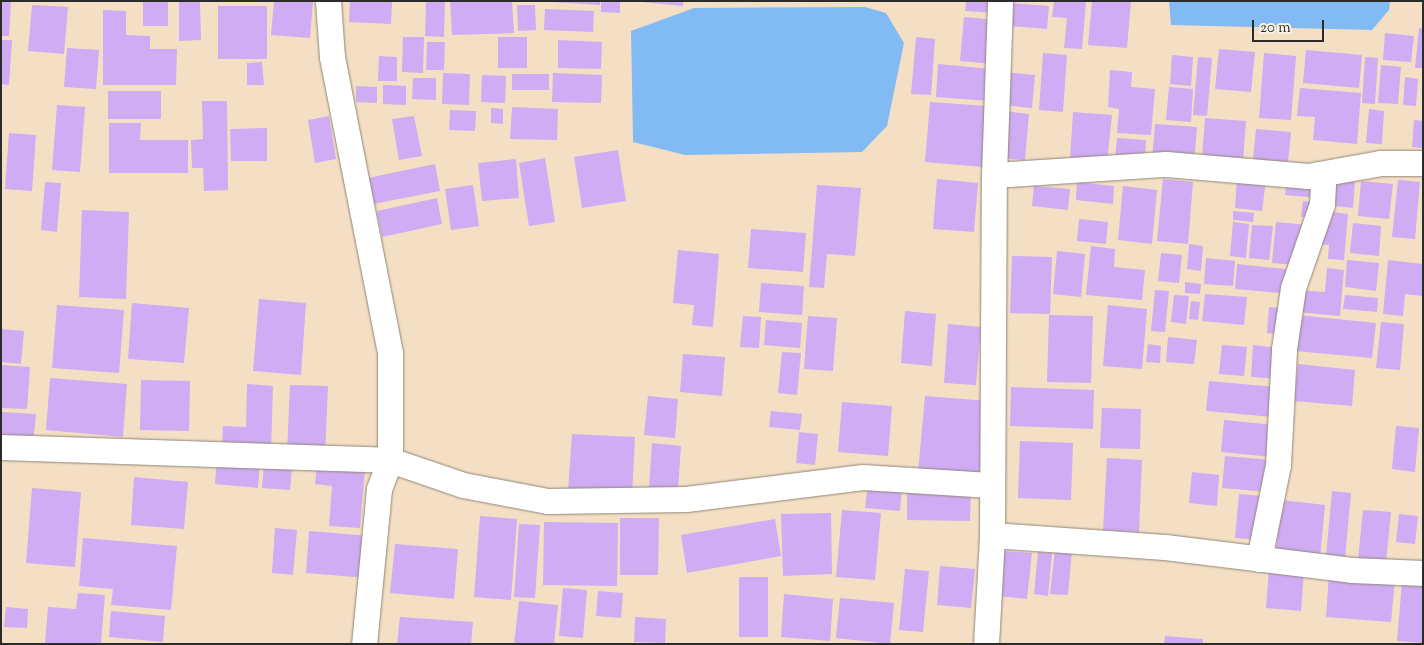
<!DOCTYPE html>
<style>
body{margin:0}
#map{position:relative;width:1424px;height:645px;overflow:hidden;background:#f4dfc4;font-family:"Sorts Mill Goudy",serif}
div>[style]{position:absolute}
.water>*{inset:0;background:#82bbf3}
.building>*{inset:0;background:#cfacf3}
.roads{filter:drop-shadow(0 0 1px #908578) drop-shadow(0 0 1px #908578)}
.minor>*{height:25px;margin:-12.5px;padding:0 12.5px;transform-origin:12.5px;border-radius:12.5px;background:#fff}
span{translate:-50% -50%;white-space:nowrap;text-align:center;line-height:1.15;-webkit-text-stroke:5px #f7f3e8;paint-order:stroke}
.frame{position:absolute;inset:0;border:2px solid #2b2b2b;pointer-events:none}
.scale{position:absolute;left:1252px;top:20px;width:72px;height:22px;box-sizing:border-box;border:2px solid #2b2b2b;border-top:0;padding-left:6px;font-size:15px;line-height:18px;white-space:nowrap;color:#2b2b2b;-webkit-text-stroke:4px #f7f3e8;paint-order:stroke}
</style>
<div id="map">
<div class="water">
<i style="clip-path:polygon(1169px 1px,1390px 1px,1389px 10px,1372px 30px,1171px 25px)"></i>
<i style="clip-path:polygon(865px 7px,886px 13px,904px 43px,887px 126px,862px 152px,685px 155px,633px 142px,631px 31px,694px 8px)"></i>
</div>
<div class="building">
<i style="clip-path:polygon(1px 1px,11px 1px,9px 36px,1px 36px)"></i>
<i style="clip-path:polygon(143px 1px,168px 1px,168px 26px,143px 26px)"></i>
<i style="clip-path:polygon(179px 1px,200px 1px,201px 40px,179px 41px)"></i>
<i style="clip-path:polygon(274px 1px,313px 1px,310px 38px,271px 35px)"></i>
<i style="clip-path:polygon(350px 1px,392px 2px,391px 24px,349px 22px)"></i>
<i style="clip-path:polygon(426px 1px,445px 1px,444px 37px,425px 36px)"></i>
<i style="clip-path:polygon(450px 1px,512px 1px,514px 33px,452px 35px)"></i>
<i style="clip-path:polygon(535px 1px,600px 1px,600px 5px)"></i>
<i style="clip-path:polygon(601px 1px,620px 1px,620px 13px,601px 12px)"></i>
<i style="clip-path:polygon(631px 1px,683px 1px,683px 6px)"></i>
<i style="clip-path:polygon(966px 1px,994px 1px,993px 13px,965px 11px)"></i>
<i style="clip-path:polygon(1054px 1px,1086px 1px,1082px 49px,1064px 48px,1067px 18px,1052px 17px)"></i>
<i style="clip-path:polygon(1092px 1px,1131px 1px,1127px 48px,1088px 45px)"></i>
<i style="clip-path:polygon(1011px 3px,1049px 6px,1047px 29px,1009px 26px)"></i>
<i style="clip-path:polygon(32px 5px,68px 7px,64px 54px,28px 51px)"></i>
<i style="clip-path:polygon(517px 5px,535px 5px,536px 30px,518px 31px)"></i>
<i style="clip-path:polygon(218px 6px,267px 6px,267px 59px,218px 59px)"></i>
<i style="clip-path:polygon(545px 9px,594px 11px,593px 32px,544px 30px)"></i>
<i style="clip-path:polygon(103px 10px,126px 11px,126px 35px,150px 36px,150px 49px,177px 49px,176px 85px,103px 85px)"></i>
<i style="clip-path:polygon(964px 17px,997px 20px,994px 64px,960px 61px)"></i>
<i style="clip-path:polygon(1419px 28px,1423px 29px,1423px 68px,1415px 68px)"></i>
<i style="clip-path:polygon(1385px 33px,1414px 36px,1411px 62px,1383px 60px)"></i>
<i style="clip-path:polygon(403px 37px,424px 37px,423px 73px,402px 72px)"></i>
<i style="clip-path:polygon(498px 37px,527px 37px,527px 68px,498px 68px)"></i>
<i style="clip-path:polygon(916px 37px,935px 39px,931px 95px,911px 94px)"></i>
<i style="clip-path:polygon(1px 40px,12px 40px,9px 85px,1px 84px)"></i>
<i style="clip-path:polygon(558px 40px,602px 42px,601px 69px,558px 68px)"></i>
<i style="clip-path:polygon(427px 42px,445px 42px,444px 70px,426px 70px)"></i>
<i style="clip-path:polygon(67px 48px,99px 50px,96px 89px,64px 87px)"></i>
<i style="clip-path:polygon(1219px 49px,1255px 52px,1251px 92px,1215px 89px)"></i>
<i style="clip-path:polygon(1306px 50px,1362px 55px,1359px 88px,1303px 83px)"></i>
<i style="clip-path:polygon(1043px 53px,1067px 55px,1063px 112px,1039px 110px)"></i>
<i style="clip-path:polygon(1264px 53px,1296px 56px,1291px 120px,1259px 118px)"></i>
<i style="clip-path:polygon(1172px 55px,1193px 57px,1191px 86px,1170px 84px)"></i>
<i style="clip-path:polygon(379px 56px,397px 57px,397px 81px,378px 81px)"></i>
<i style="clip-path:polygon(1198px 57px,1212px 58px,1207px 116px,1193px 115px)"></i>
<i style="clip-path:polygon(1365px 57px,1378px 58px,1375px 104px,1362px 103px)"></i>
<i style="clip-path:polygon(262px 62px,264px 85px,247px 85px,247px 63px)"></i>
<i style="clip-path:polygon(938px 64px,992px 69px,990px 101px,936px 97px)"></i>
<i style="clip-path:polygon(1381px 65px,1401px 67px,1398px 104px,1378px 103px)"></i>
<i style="clip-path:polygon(1110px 70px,1132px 72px,1131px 87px,1155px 89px,1151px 135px,1117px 133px,1119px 109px,1108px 107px)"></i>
<i style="clip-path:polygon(1004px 72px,1035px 75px,1032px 108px,1002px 105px)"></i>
<i style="clip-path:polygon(443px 73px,470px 74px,469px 105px,442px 104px)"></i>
<i style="clip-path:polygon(553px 73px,602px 75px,601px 103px,552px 102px)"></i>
<i style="clip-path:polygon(512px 74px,549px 74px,549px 90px,512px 90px)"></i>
<i style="clip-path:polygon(482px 75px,506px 76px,505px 103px,481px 102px)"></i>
<i style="clip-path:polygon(1405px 77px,1418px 79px,1416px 106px,1403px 105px)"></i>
<i style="clip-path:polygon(413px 78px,436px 78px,436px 100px,412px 99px)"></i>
<i style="clip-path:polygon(383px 85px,406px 86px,406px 105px,383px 104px)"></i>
<i style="clip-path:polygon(356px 86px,377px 87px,377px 103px,356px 102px)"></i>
<i style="clip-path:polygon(1169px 87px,1193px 89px,1191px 122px,1166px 120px)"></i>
<i style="clip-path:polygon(1300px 88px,1361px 93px,1357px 144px,1313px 140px,1315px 117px,1297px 116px)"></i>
<i style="clip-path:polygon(108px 91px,161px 91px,161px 119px,108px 119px)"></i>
<i style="clip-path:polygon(202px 101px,227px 101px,228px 190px,204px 191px,203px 168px,192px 168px,191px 140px,203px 139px)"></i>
<i style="clip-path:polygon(930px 102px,987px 106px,982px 167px,925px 162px)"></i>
<i style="clip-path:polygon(57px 105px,85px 107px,80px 172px,52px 170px)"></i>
<i style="clip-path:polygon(512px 107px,558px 109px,557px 140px,510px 139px)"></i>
<i style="clip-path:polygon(491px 108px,503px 109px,503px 124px,491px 123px)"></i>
<i style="clip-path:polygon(1369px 109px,1384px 111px,1382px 144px,1366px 143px)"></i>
<i style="clip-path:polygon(450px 110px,476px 111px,475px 131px,449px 130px)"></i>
<i style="clip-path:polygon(1004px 111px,1029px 114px,1025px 160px,1000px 158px)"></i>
<i style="clip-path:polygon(1073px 112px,1112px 115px,1107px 163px,1070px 160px)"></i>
<i style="clip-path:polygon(329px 116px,336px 159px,315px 163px,308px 120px)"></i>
<i style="clip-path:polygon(414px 116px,422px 156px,399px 160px,392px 119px)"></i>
<i style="clip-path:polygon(1205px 118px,1246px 121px,1243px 161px,1202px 157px)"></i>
<i style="clip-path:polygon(1414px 120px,1423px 121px,1423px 148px,1412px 147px)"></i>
<i style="clip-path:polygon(109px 123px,141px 123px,140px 140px,188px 140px,188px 173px,109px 173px)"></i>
<i style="clip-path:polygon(1155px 124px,1197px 127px,1194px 164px,1152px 161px)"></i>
<i style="clip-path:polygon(267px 128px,267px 161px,231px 161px,230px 129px)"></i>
<i style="clip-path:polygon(1256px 129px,1291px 132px,1287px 172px,1252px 169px)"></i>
<i style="clip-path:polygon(9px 133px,36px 135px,32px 191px,5px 189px)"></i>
<i style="clip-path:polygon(1117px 138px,1146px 140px,1145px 162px,1115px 159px)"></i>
<i style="clip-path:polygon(618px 150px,626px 201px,582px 208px,574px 157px)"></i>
<i style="clip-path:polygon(545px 158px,555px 222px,529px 226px,519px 163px)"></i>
<i style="clip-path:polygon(516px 159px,519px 198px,482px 201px,478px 163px)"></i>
<i style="clip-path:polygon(435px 164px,440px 191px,373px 204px,368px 178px)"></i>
<i style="clip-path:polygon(1237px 177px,1266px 180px,1262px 211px,1235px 208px)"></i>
<i style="clip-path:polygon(1287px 177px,1320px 181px,1318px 198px,1285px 195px)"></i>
<i style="clip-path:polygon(1328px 177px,1355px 180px,1353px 208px,1325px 205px)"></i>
<i style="clip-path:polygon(937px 179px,978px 183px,974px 232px,933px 229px)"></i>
<i style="clip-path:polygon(1163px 179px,1193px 182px,1188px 244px,1157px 241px)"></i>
<i style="clip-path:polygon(1398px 180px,1420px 182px,1415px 239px,1392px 237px)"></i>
<i style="clip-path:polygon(1361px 181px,1393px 184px,1389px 219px,1358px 216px)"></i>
<i style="clip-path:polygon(45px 182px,61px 183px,57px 232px,41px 230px)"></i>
<i style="clip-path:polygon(1077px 182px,1114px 186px,1113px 204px,1076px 200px)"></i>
<i style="clip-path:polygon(473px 185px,479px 226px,451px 230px,445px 189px)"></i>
<i style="clip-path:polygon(817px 185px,861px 188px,855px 256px,827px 254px,824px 288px,809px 287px)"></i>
<i style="clip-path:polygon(1034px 186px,1070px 189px,1068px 210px,1032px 206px)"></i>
<i style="clip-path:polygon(1123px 186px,1157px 190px,1152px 244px,1118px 240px)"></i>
<i style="clip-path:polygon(437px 198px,442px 224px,382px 237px,377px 211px)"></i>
<i style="clip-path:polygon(1303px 201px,1319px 203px,1318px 218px,1301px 217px)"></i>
<i style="clip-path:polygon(82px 210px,129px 212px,126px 299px,79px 297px)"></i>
<i style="clip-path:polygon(1233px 211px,1254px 213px,1253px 222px,1233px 220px)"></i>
<i style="clip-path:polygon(1332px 212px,1348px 214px,1344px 260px,1328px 259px,1329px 245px,1317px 244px,1319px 221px,1331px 222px)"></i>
<i style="clip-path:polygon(1079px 219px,1108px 222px,1106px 244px,1077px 241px)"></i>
<i style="clip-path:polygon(1233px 222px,1249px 224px,1246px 258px,1230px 256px)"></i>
<i style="clip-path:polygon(1276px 222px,1308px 225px,1306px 240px,1296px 240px,1294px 265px,1272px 263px)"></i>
<i style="clip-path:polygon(1353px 223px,1381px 226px,1379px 256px,1350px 253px)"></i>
<i style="clip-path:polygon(1252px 225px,1273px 226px,1269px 260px,1249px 258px)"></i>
<i style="clip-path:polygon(751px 229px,806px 233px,803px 272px,748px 268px)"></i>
<i style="clip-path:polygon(1189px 244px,1203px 246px,1201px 271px,1187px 269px)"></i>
<i style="clip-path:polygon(1091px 246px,1115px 249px,1114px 267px,1145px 270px,1142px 300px,1086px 295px)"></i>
<i style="clip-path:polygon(678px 250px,719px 254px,713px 327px,692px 325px,694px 305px,673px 303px)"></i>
<i style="clip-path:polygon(1057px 251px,1085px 254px,1081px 297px,1053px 294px)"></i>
<i style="clip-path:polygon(1161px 253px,1182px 255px,1179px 283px,1158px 281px)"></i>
<i style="clip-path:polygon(1012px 256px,1052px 257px,1050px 314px,1010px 313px)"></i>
<i style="clip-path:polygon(1206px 258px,1235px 261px,1233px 286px,1204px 284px)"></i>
<i style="clip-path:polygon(1347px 260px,1379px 263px,1376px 291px,1345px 287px)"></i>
<i style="clip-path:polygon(1388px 260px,1423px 264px,1423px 296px,1405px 294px,1403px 316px,1383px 314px)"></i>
<i style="clip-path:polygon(1237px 264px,1293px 270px,1290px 294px,1235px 289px)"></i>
<i style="clip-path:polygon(1327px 268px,1344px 270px,1340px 316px,1296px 312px,1298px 290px,1325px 292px)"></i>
<i style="clip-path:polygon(1185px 282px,1201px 284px,1200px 294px,1185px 293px)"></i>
<i style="clip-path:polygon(761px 283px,804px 286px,802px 315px,759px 312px)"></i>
<i style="clip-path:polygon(1155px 290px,1169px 291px,1165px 332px,1151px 331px)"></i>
<i style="clip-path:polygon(1205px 294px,1247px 297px,1244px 325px,1202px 321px)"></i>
<i style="clip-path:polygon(1174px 295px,1189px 296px,1186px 324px,1171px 322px)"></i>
<i style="clip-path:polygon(1345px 295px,1378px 298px,1377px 312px,1343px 309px)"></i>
<i style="clip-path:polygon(259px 299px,306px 303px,301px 375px,253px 371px)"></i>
<i style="clip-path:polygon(1191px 301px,1200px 302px,1198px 320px,1189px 319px)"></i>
<i style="clip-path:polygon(132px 303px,189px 308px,184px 363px,128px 359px)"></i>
<i style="clip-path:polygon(57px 305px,124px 310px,119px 373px,52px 368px)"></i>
<i style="clip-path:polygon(1108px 305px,1147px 309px,1142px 369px,1103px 366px)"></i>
<i style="clip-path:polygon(1269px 307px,1286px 309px,1284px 335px,1267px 333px)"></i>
<i style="clip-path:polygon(905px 311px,936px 314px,932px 366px,901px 363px)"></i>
<i style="clip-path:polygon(1049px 315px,1093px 316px,1091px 383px,1047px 382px)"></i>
<i style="clip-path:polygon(1298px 315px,1376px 323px,1372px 358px,1295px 351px)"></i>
<i style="clip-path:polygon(743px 316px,761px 317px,759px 348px,740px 347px)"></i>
<i style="clip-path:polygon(808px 316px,837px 318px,833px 371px,804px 369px)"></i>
<i style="clip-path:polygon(766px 320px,802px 323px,800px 348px,764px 345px)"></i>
<i style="clip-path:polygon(1381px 322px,1404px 324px,1400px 370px,1376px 368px)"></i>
<i style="clip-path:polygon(948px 324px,981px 327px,976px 385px,944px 383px)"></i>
<i style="clip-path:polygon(1px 329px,24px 331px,21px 364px,1px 362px)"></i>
<i style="clip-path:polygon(1168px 337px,1197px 340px,1194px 364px,1166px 362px)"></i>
<i style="clip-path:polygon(1148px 344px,1161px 346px,1160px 363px,1146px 362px)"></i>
<i style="clip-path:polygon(1222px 345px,1247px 347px,1244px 376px,1219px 374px)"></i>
<i style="clip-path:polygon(1253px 345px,1279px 348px,1277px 379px,1251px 377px)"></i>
<i style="clip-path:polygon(782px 352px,801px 353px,797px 395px,778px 393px)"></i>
<i style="clip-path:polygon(683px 354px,725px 357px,722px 396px,680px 392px)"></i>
<i style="clip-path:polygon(1298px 364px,1355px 370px,1352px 406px,1294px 401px)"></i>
<i style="clip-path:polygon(1px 365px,30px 367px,27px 409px,1px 408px)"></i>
<i style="clip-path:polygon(50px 378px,127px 384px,123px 437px,46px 430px)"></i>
<i style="clip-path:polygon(141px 380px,190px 381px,189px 431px,140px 430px)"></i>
<i style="clip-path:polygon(1209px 381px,1276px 387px,1273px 417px,1206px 411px)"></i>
<i style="clip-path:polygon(247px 384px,273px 386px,271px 452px,222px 450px,223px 426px,246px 427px)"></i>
<i style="clip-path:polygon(290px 385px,328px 386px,325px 454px,287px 452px)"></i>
<i style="clip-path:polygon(1011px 387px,1094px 390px,1093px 429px,1010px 426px)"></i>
<i style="clip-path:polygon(648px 396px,678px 399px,675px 438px,644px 435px)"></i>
<i style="clip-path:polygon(925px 396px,989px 401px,982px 478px,918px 473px)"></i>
<i style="clip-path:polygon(842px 402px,892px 406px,888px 456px,838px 452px)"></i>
<i style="clip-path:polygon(1102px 408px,1141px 409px,1140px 449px,1100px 448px)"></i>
<i style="clip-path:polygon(771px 411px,802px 414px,800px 430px,769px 427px)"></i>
<i style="clip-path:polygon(1px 412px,36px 414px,33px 443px,1px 441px)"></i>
<i style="clip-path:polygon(1224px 420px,1275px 425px,1272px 457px,1221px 452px)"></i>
<i style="clip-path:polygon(1396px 426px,1419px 428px,1415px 472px,1392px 469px)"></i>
<i style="clip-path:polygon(799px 432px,818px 434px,815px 465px,796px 463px)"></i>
<i style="clip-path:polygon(572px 434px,635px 437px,632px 495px,568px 492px)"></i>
<i style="clip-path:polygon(1020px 441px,1073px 443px,1071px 500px,1018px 498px)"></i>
<i style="clip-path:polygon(652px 443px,681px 446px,678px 489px,649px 487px)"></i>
<i style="clip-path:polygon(1225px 456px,1272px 460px,1268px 492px,1222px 488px)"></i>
<i style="clip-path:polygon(1107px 458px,1142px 460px,1139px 532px,1103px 530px)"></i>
<i style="clip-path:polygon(217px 459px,260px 462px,258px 488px,215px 484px)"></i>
<i style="clip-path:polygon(264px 463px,292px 466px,290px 490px,262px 488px)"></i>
<i style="clip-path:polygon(317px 464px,365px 468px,360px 528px,329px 526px,332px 486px,315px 484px)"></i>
<i style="clip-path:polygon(1192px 472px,1219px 475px,1217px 506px,1189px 503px)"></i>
<i style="clip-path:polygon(134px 477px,188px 482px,184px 529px,131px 525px)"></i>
<i style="clip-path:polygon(868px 484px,902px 487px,900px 511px,865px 508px)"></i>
<i style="clip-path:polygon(907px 487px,971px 488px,970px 521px,907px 520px)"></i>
<i style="clip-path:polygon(32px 488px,81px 492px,75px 567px,26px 563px)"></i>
<i style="clip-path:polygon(1332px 491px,1351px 493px,1345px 558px,1326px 556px)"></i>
<i style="clip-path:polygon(1239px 494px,1263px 496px,1259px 540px,1235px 538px)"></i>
<i style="clip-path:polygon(1281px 500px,1325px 505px,1320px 558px,1276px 553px)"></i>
<i style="clip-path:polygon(842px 510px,881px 513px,875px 580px,836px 577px)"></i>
<i style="clip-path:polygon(1363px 510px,1391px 512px,1386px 563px,1358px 560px)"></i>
<i style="clip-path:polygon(831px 513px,832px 574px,783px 576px,781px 514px)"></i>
<i style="clip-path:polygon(1399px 514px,1418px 516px,1415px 544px,1396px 542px)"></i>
<i style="clip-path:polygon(480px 516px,517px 519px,511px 600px,474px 597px)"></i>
<i style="clip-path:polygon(620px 518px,659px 518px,658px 575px,620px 575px)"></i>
<i style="clip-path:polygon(775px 519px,781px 556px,687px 573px,681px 535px)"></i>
<i style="clip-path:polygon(544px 522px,618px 523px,617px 586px,543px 585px)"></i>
<i style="clip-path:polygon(519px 524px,540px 525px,535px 598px,514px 597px)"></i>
<i style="clip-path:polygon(275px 528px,297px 530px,293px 575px,272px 573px)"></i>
<i style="clip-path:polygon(309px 531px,370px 536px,367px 578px,306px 573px)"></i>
<i style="clip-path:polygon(83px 538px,177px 546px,171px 610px,111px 605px,113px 589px,79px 586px)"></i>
<i style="clip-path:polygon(395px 544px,458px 549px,454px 599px,390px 593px)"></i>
<i style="clip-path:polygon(1055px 549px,1072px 551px,1068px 595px,1050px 594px)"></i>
<i style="clip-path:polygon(1003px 551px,1032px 553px,1027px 599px,998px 596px)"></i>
<i style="clip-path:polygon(1038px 552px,1052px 553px,1048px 596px,1034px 594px)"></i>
<i style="clip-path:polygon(940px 566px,975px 569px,971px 608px,937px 605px)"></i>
<i style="clip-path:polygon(905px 569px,929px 571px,923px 632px,899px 630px)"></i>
<i style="clip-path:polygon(1269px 569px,1304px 572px,1301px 611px,1266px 608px)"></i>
<i style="clip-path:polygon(1329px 574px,1395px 579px,1391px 622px,1326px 617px)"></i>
<i style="clip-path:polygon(739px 577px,768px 577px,768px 637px,739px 637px)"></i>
<i style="clip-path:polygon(1402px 582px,1423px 583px,1423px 643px,1397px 641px)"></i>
<i style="clip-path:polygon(563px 588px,587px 590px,583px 638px,559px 636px)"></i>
<i style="clip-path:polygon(598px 591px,623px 593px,621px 618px,596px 616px)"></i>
<i style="clip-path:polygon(78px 593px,105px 595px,101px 643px,45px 643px,48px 607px,76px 609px)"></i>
<i style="clip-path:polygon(784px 594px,833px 599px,830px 641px,781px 637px)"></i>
<i style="clip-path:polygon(840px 598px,894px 603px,890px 644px,836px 638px)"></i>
<i style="clip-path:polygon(519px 601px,558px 605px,554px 644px,514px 644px)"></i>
<i style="clip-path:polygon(6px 607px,28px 609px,27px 628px,4px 627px)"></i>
<i style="clip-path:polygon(111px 611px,165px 616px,163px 642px,109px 637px)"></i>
<i style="clip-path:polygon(400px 617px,473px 622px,471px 644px,397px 644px)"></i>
<i style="clip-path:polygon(635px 617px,666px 619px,665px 643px,634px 642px)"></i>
<i style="clip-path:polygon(1165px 636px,1203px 639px,1203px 644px,1164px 644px)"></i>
</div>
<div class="roads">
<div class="minor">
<i style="left:328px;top:1px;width:56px;rotate:85.9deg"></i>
<i style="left:332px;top:57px;width:302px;rotate:78.9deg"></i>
<i style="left:390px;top:353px;width:107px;rotate:90deg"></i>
<i style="left:390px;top:460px;width:31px;rotate:111deg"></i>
<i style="left:379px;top:489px;width:156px;rotate:95.5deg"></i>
<i style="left:994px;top:175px;width:172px;rotate:-3.7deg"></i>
<i style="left:1166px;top:164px;width:143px;rotate:4.8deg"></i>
<i style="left:1308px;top:176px;width:73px;rotate:-10.2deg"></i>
<i style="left:1380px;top:163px;width:43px"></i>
<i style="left:1px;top:447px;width:389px;rotate:1.9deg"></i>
<i style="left:390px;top:460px;width:77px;rotate:18.9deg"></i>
<i style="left:463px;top:485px;width:86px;rotate:10.7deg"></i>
<i style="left:548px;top:501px;width:138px;rotate:-0.8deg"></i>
<i style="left:686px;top:499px;width:178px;rotate:-7.1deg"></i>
<i style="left:863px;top:477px;width:127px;rotate:3.6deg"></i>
<i style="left:992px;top:535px;width:173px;rotate:4deg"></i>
<i style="left:1165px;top:547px;width:188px;rotate:7deg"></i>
<i style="left:1352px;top:570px;width:71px;rotate:2.4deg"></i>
<i style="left:1259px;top:559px;width:96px;rotate:-78.6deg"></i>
<i style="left:1278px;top:465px;width:116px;rotate:-87deg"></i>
<i style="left:1284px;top:349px;width:62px;rotate:-81.6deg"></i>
<i style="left:1293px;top:288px;width:89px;rotate:-71deg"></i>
<i style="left:1322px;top:204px;width:20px;rotate:-87deg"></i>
<i style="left:1323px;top:184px;width:11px;rotate:-117deg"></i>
<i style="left:986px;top:644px;width:109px;rotate:-86.8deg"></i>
<i style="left:992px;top:535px;width:360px;rotate:-89.7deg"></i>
<i style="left:994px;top:175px;width:174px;rotate:-88deg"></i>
</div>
</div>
<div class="frame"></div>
<div class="scale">20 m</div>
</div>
